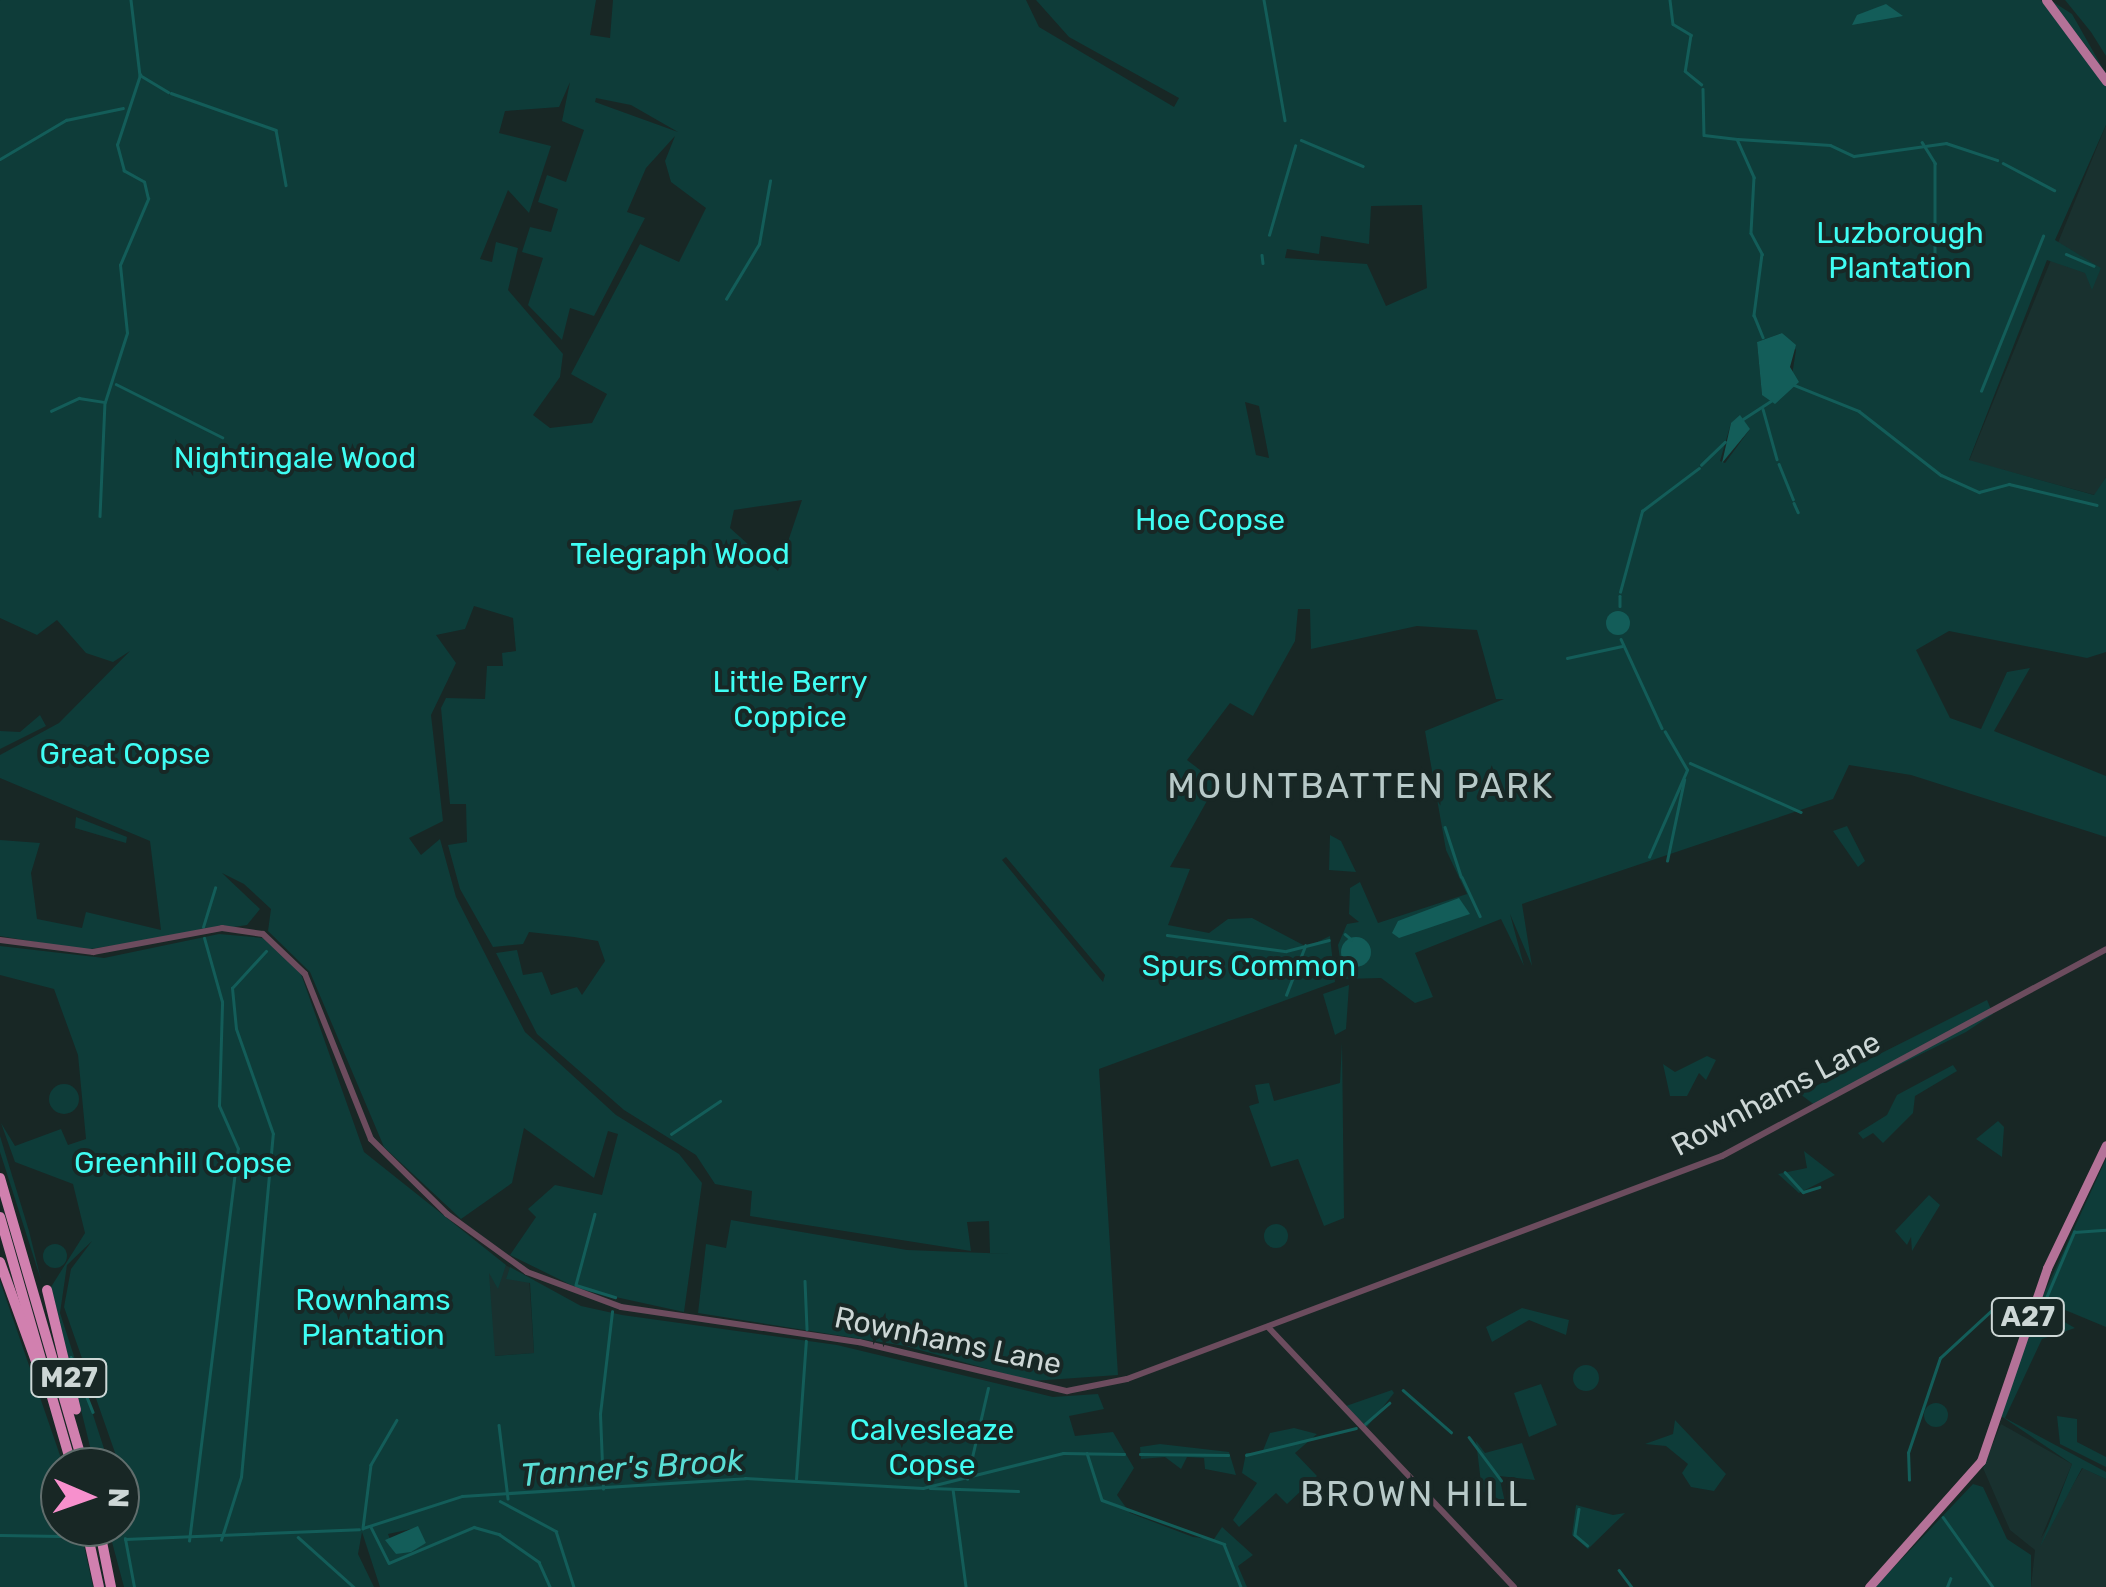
<!DOCTYPE html>
<style>
body{margin:0}
#map{position:relative;width:2106px;height:1587px;overflow:hidden;background:#182725;font-family:Rubik,sans-serif}
div>[style]{position:absolute}
.built>*{inset:0;background:#19312f}
.green>*{inset:0;background:#0e3c39}
.round{border-radius:50%}
.water>*{inset:0;background:#135d59}
.stream>*{height:2.5px;margin:-1.25px;padding:0 1.25px;transform-origin:1.25px;border-radius:1.25px;background:#135d59}
.tertiary>*{height:6px;margin:-3px;padding:0 3px;transform-origin:3px;border-radius:3px;background:#6c4c5e}
.primary>*{height:9px;margin:-4.5px;padding:0 4.5px;transform-origin:4.5px;border-radius:4.5px;background:#b47298}
.motorway>*{height:10px;margin:-5px;padding:0 5px;transform-origin:5px;border-radius:5px;background:#d180af}
span{translate:-50% -50%;white-space:nowrap;text-align:center;line-height:1.15;-webkit-text-stroke:8px #182725;paint-order:stroke}
.shield-label span{padding:2px 8px;background:#182725;border:2px solid;border-radius:8px;-webkit-text-stroke-width:0}
.shield-label{font-size:28px;color:#cdd7d6;font-weight:700}
.park-label{font-size:30px;color:#3ffdf3}
.street-label{font-size:30px;color:#cdd7d6}
.water-label{font-size:32px;color:#59ded5;font-style:italic}
.quarter-label{font-size:35px;color:#b7c9c8;letter-spacing:2.5px}
.north{position:absolute;left:40px;top:1447px;width:100px;height:100px;box-sizing:border-box;background:#182725;border:2px solid #606d6c;border-radius:50%;rotate:92deg;font-size:28px;font-weight:700;line-height:40px;text-align:center;color:#cdd7d6}
.north::after{content:'';display:block;margin:auto;width:35px;height:45px;background:#f790cd;clip-path:polygon(50% 0,100% 100%,50% 72%,0 100%)}
</style>
<div id="map">
<div class="built">
<i style="clip-path:polygon(2106px 125px,2106px 477px,2095px 495px,1969px 461px)"></i>
<i style="clip-path:polygon(487px 1255px,529px 1278px,534px 1353px,494px 1356px)"></i>
<i style="clip-path:polygon(2001px 1424px,2072px 1464px,2041px 1538px,2083px 1468px,2106px 1479px,2106px 1587px,2031px 1587px,2035px 1550px,2010px 1530px,1983px 1468px)"></i>
</div>
<div class="green">
<i style="clip-path:polygon(evenodd,0 0,596px 0,590px 35px,610px 38px,613px 0,1026px 0,1039px 27px,1174px 107px,1179px 98px,1069px 37px,1036px 0,2041px 0,2106px 86px,2106px 125px,2055px 240px,2101px 268px,2092px 290px,2085px 273px,2047px 260px,1969px 460px,2094px 495px,2106px 477px,2106px 652px,2087px 658px,1949px 631px,1916px 650px,1950px 718px,1981px 729px,2007px 672px,2030px 668px,1994px 731px,2106px 776px,2106px 837px,1911px 775px,1849px 765px,1833px 799px,1522px 904px,1532px 966px,1510px 914px,1524px 966px,1501px 919px,1415px 953px,1433px 997px,1415px 1003px,1381px 978px,1343px 979px,1338px 945px,1347px 924px,1359px 922px,1349px 914px,1350px 888px,1360px 882px,1378px 923px,1467px 894px,1446px 850px,1425px 731px,1504px 699px,1496px 699px,1477px 630px,1417px 626px,1311px 649px,1310px 609px,1298px 609px,1295px 641px,1253px 716px,1230px 703px,1187px 760px,1217px 783px,1170px 867px,1190px 869px,1168px 925px,1209px 933px,1228px 919px,1252px 918px,1307px 947px,1330px 936px,1335px 982px,1099px 1069px,1118px 1375px,1032px 1381px,905px 1346px,698px 1313px,706px 1244px,726px 1248px,731px 1220px,907px 1250px,1012px 1254px,990px 1253px,989px 1221px,967px 1222px,971px 1251px,750px 1216px,752px 1191px,715px 1184px,696px 1155px,624px 1110px,537px 1034px,496px 953px,517px 950px,523px 975px,542px 972px,551px 995px,577px 987px,582px 995px,605px 961px,598px 941px,574px 937px,529px 932px,523px 944px,493px 947px,460px 889px,448px 845px,467px 842px,466px 804px,450px 804px,441px 708px,446px 698px,485px 699px,487px 666px,503px 666px,502px 653px,516px 651px,513px 618px,474px 606px,465px 629px,436px 635px,456px 663px,431px 715px,443px 821px,409px 838px,421px 855px,440px 839px,456px 897px,525px 1032px,616px 1115px,679px 1154px,702px 1183px,684px 1312px,579px 1289px,510px 1255px,536px 1217px,528px 1209px,555px 1185px,602px 1195px,618px 1134px,608px 1131px,594px 1178px,524px 1128px,512px 1183px,461px 1219px,384px 1147px,310px 972px,268px 931px,271px 909px,244px 884px,222px 873px,260px 909px,247px 925px,84px 950px,0 936px,0 840px,40px 843px,31px 873px,37px 919px,82px 928px,86px 912px,161px 930px,150px 841px,0 778px,0 755px,59px 723px,130px 651px,113px 662px,86px 653px,57px 620px,37px 635px,0 618px,0 0,570px 82px,562px 121px,584px 130px,566px 182px,547px 175px,538px 202px,558px 209px,551px 232px,530px 227px,522px 252px,543px 258px,528px 305px,562px 340px,570px 308px,594px 316px,645px 218px,627px 212px,646px 168px,675px 136px,665px 161px,671px 182px,706px 208px,679px 262px,640px 244px,571px 374px,607px 394px,592px 423px,550px 428px,533px 415px,560px 377px,563px 354px,508px 290px,518px 248px,496px 242px,492px 262px,480px 259px,508px 190px,529px 213px,551px 146px,499px 133px,505px 111px,559px 107px,570px 82px,0 0,596px 98px,631px 105px,678px 132px,595px 102px,596px 98px,0 0,1422px 205px,1427px 288px,1386px 306px,1367px 264px,1285px 258px,1287px 249px,1319px 254px,1321px 236px,1369px 244px,1371px 206px,1422px 205px,0 0,1782px 333px,1796px 350px,1790px 388px,1762px 395px,1757px 342px,1782px 333px,0 0,1245px 402px,1259px 406px,1269px 458px,1256px 455px,1245px 402px,0 0,1731px 423px,1750px 429px,1725px 463px,1720px 461px,1731px 423px,0 0,802px 500px,778px 571px,730px 528px,734px 510px,802px 500px,0 0,1006px 857px,1105px 975px,1103px 982px,1002px 860px,1006px 857px)"></i>
<i style="clip-path:polygon(2050px 0,2072px 14px,2106px 74px,2087px 47px)"></i>
<i style="clip-path:polygon(2065px 0,2106px 0,2106px 56px,2091px 32px)"></i>
<i style="clip-path:polygon(40px 715px,46px 726px,0 749px,0 731px,20px 732px)"></i>
<i style="clip-path:polygon(76px 817px,127px 837px,126px 843px,75px 828px)"></i>
<i style="clip-path:polygon(1847px 826px,1865px 861px,1858px 867px,1833px 831px)"></i>
<i style="clip-path:polygon(1330px 835px,1341px 841px,1356px 872px,1329px 870px)"></i>
<i style="clip-path:polygon(evenodd,219px 934px,263px 938px,300px 971px,364px 1152px,506px 1265px,498px 1289px,489px 1273px,495px 1356px,534px 1353px,530px 1283px,506px 1279px,510px 1267px,581px 1306px,622px 1315px,837px 1345px,1053px 1397px,1098px 1394px,1104px 1409px,1069px 1416px,1075px 1436px,1113px 1432px,1134px 1468px,1117px 1495px,1130px 1513px,1193px 1537px,1214px 1539px,1222px 1527px,1253px 1555px,1238px 1566px,1247px 1587px,380px 1587px,362px 1532px,358px 1554px,374px 1587px,124px 1587px,108px 1527px,120px 1527px,120px 1467px,64px 1307px,71px 1269px,92px 1241px,67px 1265px,60px 1313px,110px 1467px,95px 1467px,51px 1287px,85px 1233px,73px 1184px,15px 1162px,1px 1123px,15px 1146px,61px 1129px,68px 1145px,86px 1139px,78px 1055px,54px 989px,0 975px,0 946px,104px 958px,219px 934px,416px 1528px,426px 1543px,396px 1554px,388px 1534px,416px 1528px)"></i>
<i style="clip-path:polygon(1349px 985px,1346px 1029px,1335px 1035px,1323px 994px)"></i>
<i style="clip-path:polygon(1987px 1000px,1993px 1014px,1966px 1032px,1816px 1106px,1800px 1094px)"></i>
<i style="clip-path:polygon(1342px 1042px,1344px 1218px,1324px 1226px,1298px 1159px,1271px 1167px,1249px 1106px,1259px 1103px,1255px 1085px,1269px 1083px,1274px 1101px,1340px 1083px)"></i>
<i style="clip-path:polygon(1707px 1056px,1716px 1060px,1706px 1080px,1699px 1073px,1687px 1096px,1670px 1096px,1663px 1064px,1675px 1072px)"></i>
<i style="clip-path:polygon(1953px 1065px,1957px 1071px,1915px 1096px,1913px 1113px,1883px 1143px,1873px 1133px,1863px 1139px,1858px 1133px,1887px 1115px,1897px 1095px)"></i>
<i class="round" style="left:49px;top:1084px;width:30px;height:30px"></i>
<i style="clip-path:polygon(1998px 1121px,2004px 1127px,2002px 1157px,1976px 1139px)"></i>
<i style="clip-path:polygon(0 1136px,29px 1231px,41px 1280px,0 1152px)"></i>
<i style="clip-path:polygon(1804px 1151px,1835px 1175px,1799px 1193px,1778px 1174px,1807px 1168px)"></i>
<i style="clip-path:polygon(2106px 1159px,2106px 1327px,2041px 1300px)"></i>
<i style="clip-path:polygon(1929px 1195px,1940px 1205px,1912px 1251px,1911px 1237px,1907px 1245px,1895px 1231px)"></i>
<i class="round" style="left:1264px;top:1224px;width:24px;height:24px"></i>
<i class="round" style="left:43px;top:1244px;width:24px;height:24px"></i>
<i style="clip-path:polygon(0 1281px,64px 1467px,60px 1527px,80px 1527px,93px 1587px,0 1587px)"></i>
<i style="clip-path:polygon(2038px 1307px,2075px 1328px,2042px 1339px,2005px 1418px,2106px 1472px,2106px 1479px,2082px 1468px,2040px 1547px,2072px 1464px,2001px 1416px)"></i>
<i style="clip-path:polygon(1522px 1308px,1569px 1320px,1566px 1335px,1529px 1320px,1492px 1342px,1486px 1327px)"></i>
<i class="round" style="left:1573px;top:1365px;width:26px;height:26px"></i>
<i style="clip-path:polygon(1541px 1384px,1557px 1425px,1529px 1437px,1514px 1393px)"></i>
<i style="clip-path:polygon(1394px 1393px,1367px 1427px,1346px 1406px,1392px 1390px)"></i>
<i class="round" style="left:1924px;top:1403px;width:24px;height:24px"></i>
<i style="clip-path:polygon(2057px 1416px,2077px 1419px,2077px 1442px,2106px 1457px,2106px 1467px,2060px 1444px)"></i>
<i style="clip-path:polygon(1675px 1420px,1726px 1474px,1714px 1491px,1691px 1487px,1682px 1473px,1688px 1464px,1666px 1446px,1645px 1444px,1673px 1434px)"></i>
<i style="clip-path:polygon(1294px 1428px,1317px 1434px,1295px 1453px,1317px 1476px,1287px 1504px,1276px 1493px,1239px 1527px,1233px 1520px,1257px 1483px,1242px 1473px,1246px 1453px,1262px 1453px,1270px 1433px)"></i>
<i style="clip-path:polygon(1476px 1441px,1485px 1453px,1522px 1443px,1535px 1480px,1499px 1476px,1505px 1502px,1482px 1491px)"></i>
<i style="clip-path:polygon(1160px 1444px,1229px 1452px,1236px 1475px,1205px 1469px,1204px 1458px,1187px 1457px,1181px 1469px,1165px 1457px,1141px 1459px,1140px 1447px)"></i>
<i style="clip-path:polygon(1973px 1484px,1983px 1487px,2007px 1539px,2031px 1555px,2031px 1587px,1875px 1587px)"></i>
<i style="clip-path:polygon(1576px 1505px,1613px 1515px,1625px 1513px,1588px 1549px,1572px 1535px)"></i>
</div>
<div class="water">
<i style="clip-path:polygon(1886px 4px,1903px 16px,1852px 25px,1857px 15px)"></i>
<i style="clip-path:polygon(1782px 333px,1796px 345px,1790px 367px,1799px 382px,1775px 404px,1762px 395px,1757px 342px)"></i>
<i style="clip-path:polygon(1740px 415px,1750px 429px,1722px 463px,1731px 423px)"></i>
<i class="round" style="left:1606px;top:611px;width:24px;height:24px"></i>
<i style="clip-path:polygon(1459px 898px,1470px 914px,1399px 938px,1392px 933px,1398px 921px)"></i>
<i class="round" style="left:1341px;top:937px;width:30px;height:30px"></i>
<i style="clip-path:polygon(418px 1526px,426px 1543px,411px 1552px,396px 1554px,385px 1540px)"></i>
</div>
<div class="stream">
<i style="left:131px;top:0;width:76px;rotate:83.2deg"></i>
<i style="left:140px;top:75px;width:33px;rotate:31deg"></i>
<i style="left:1264px;top:0;width:122px;rotate:80.1deg"></i>
<i style="left:1670px;top:0;width:24px;rotate:83deg"></i>
<i style="left:1673px;top:24px;width:21px;rotate:31deg"></i>
<i style="left:1691px;top:35px;width:36px;rotate:99deg"></i>
<i style="left:1685px;top:71px;width:21px;rotate:39deg"></i>
<i style="left:1703px;top:89px;width:46px;rotate:88.8deg"></i>
<i style="left:1704px;top:135px;width:33px;rotate:7deg"></i>
<i style="left:1737px;top:139px;width:42px;rotate:65.9deg"></i>
<i style="left:1754px;top:177px;width:56px;rotate:93.1deg"></i>
<i style="left:1751px;top:233px;width:24px;rotate:62deg"></i>
<i style="left:1762px;top:254px;width:62px;rotate:97.5deg"></i>
<i style="left:1754px;top:315px;width:24px;rotate:68deg"></i>
<i style="left:171px;top:93px;width:111px;rotate:19.4deg"></i>
<i style="left:276px;top:130px;width:56px;rotate:79.7deg"></i>
<i style="left:1738px;top:139px;width:92px;rotate:3.7deg"></i>
<i style="left:1830px;top:145px;width:26px;rotate:25deg"></i>
<i style="left:1854px;top:156px;width:93px;rotate:-8deg"></i>
<i style="left:1946px;top:143px;width:54px;rotate:18.4deg"></i>
<i style="left:1301px;top:140px;width:67px;rotate:22.8deg"></i>
<i style="left:1922px;top:142px;width:25px;rotate:58deg"></i>
<i style="left:1935px;top:163px;width:97px;rotate:90deg"></i>
<i style="left:0;top:159px;width:77px;rotate:-30.6deg"></i>
<i style="left:66px;top:120px;width:58px;rotate:-11.9deg"></i>
<i style="left:2003px;top:163px;width:58px;rotate:27.9deg"></i>
<i style="left:1269px;top:235px;width:93px;rotate:-73.7deg"></i>
<i style="left:2066px;top:254px;width:30px;rotate:23deg"></i>
<i style="left:1262px;top:255px;width:8px;rotate:83deg"></i>
<i style="left:726px;top:299px;width:64px;rotate:-59deg"></i>
<i style="left:759px;top:244px;width:64px;rotate:-80.1deg"></i>
<i style="left:116px;top:384px;width:119px;rotate:26.6deg"></i>
<i style="left:1794px;top:385px;width:70px;rotate:21.8deg"></i>
<i style="left:1859px;top:411px;width:104px;rotate:38deg"></i>
<i style="left:1941px;top:475px;width:42px;rotate:24.1deg"></i>
<i style="left:1979px;top:492px;width:31px;rotate:-15deg"></i>
<i style="left:2009px;top:484px;width:90px;rotate:13.4deg"></i>
<i style="left:1981px;top:391px;width:167px;rotate:-68.2deg"></i>
<i style="left:105px;top:402px;width:72px;rotate:-72.3deg"></i>
<i style="left:127px;top:333px;width:68px;rotate:-95.9deg"></i>
<i style="left:120px;top:265px;width:72px;rotate:-67deg"></i>
<i style="left:148px;top:199px;width:17px;rotate:-103deg"></i>
<i style="left:144px;top:182px;width:23px;rotate:-151deg"></i>
<i style="left:124px;top:171px;width:27px;rotate:-105deg"></i>
<i style="left:117px;top:145px;width:74px;rotate:-71.8deg"></i>
<i style="left:1763px;top:409px;width:52px;rotate:74.4deg"></i>
<i style="left:51px;top:411px;width:31px;rotate:-25deg"></i>
<i style="left:79px;top:398px;width:26px;rotate:9deg"></i>
<i style="left:105px;top:402px;width:114px;rotate:92.5deg"></i>
<i style="left:1743px;top:419px;width:33px;rotate:-33deg"></i>
<i style="left:1779px;top:464px;width:38px;rotate:68deg"></i>
<i style="left:1701px;top:465px;width:33px;rotate:-44deg"></i>
<i style="left:1794px;top:503px;width:10px;rotate:66deg"></i>
<i style="left:1620px;top:592px;width:84px;rotate:-74.8deg"></i>
<i style="left:1642px;top:511px;width:71px;rotate:-37deg"></i>
<i style="left:1620px;top:596px;width:10px;rotate:90deg"></i>
<i style="left:1621px;top:639px;width:98px;rotate:65.3deg"></i>
<i style="left:1567px;top:658px;width:56px;rotate:-12.3deg"></i>
<i style="left:1690px;top:763px;width:121px;rotate:23.8deg"></i>
<i style="left:1445px;top:827px;width:52px;rotate:71.9deg"></i>
<i style="left:1649px;top:857px;width:95px;rotate:-66.4deg"></i>
<i style="left:1687px;top:770px;width:44px;rotate:-120.1deg"></i>
<i style="left:1667px;top:861px;width:83px;rotate:-78.1deg"></i>
<i style="left:1462px;top:877px;width:43px;rotate:65.2deg"></i>
<i style="left:203px;top:927px;width:41px;rotate:-72.9deg"></i>
<i style="left:1345px;top:934px;width:8px;rotate:40deg"></i>
<i style="left:1167px;top:935px;width:120px;rotate:7.7deg"></i>
<i style="left:1286px;top:951px;width:44px;rotate:-14.3deg"></i>
<i style="left:1286px;top:995px;width:53px;rotate:-68.8deg"></i>
<i style="left:671px;top:1134px;width:59px;rotate:-34deg"></i>
<i style="left:1785px;top:1172px;width:27px;rotate:48deg"></i>
<i style="left:1803px;top:1192px;width:17px;rotate:-17deg"></i>
<i style="left:595px;top:1214px;width:73px;rotate:105deg"></i>
<i style="left:576px;top:1285px;width:41px;rotate:17.1deg"></i>
<i style="left:805px;top:1281px;width:48px;rotate:87.6deg"></i>
<i style="left:2046px;top:1298px;width:72px;rotate:-67deg"></i>
<i style="left:2074px;top:1232px;width:32px;rotate:-4deg"></i>
<i style="left:71px;top:1357px;width:59px;rotate:68.2deg"></i>
<i style="left:1403px;top:1390px;width:64px;rotate:41.2deg"></i>
<i style="left:397px;top:1420px;width:52px;rotate:120deg"></i>
<i style="left:371px;top:1465px;width:64px;rotate:97.2deg"></i>
<i style="left:363px;top:1528px;width:104px;rotate:-17.9deg"></i>
<i style="left:462px;top:1496px;width:284px;rotate:-3.6deg"></i>
<i style="left:745px;top:1478px;width:178px;rotate:3.2deg"></i>
<i style="left:923px;top:1488px;width:144px;rotate:-14deg"></i>
<i style="left:1063px;top:1453px;width:61px;rotate:0.9deg"></i>
<i style="left:1365px;top:1424px;width:32px;rotate:-41deg"></i>
<i style="left:499px;top:1425px;width:74px;rotate:83deg"></i>
<i style="left:1469px;top:1437px;width:54px;rotate:53.3deg"></i>
<i style="left:1087px;top:1453px;width:49px;rotate:72.3deg"></i>
<i style="left:1102px;top:1500px;width:130px;rotate:19.8deg"></i>
<i style="left:1224px;top:1544px;width:46px;rotate:68.4deg"></i>
<i style="left:1140px;top:1454px;width:88px;rotate:0.7deg"></i>
<i style="left:1246px;top:1455px;width:113px;rotate:-13.8deg"></i>
<i style="left:796px;top:1479px;width:138px;rotate:-85.9deg"></i>
<i style="left:967px;top:1479px;width:93px;rotate:-77deg"></i>
<i style="left:1909px;top:1480px;width:27px;rotate:-92deg"></i>
<i style="left:1908px;top:1453px;width:100px;rotate:-71.4deg"></i>
<i style="left:1940px;top:1358px;width:71px;rotate:-42.7deg"></i>
<i style="left:930px;top:1488px;width:88px;rotate:2deg"></i>
<i style="left:603px;top:1489px;width:75px;rotate:-92.3deg"></i>
<i style="left:600px;top:1414px;width:103px;rotate:-83.3deg"></i>
<i style="left:953px;top:1489px;width:99px;rotate:82.4deg"></i>
<i style="left:500px;top:1501px;width:64px;rotate:28.2deg"></i>
<i style="left:556px;top:1531px;width:59px;rotate:72.2deg"></i>
<i style="left:1579px;top:1509px;width:26px;rotate:99deg"></i>
<i style="left:1575px;top:1535px;width:16px;rotate:40deg"></i>
<i style="left:1943px;top:1517px;width:86px;rotate:54.5deg"></i>
<i style="left:371px;top:1527px;width:40px;rotate:63.4deg"></i>
<i style="left:389px;top:1563px;width:92px;rotate:-23deg"></i>
<i style="left:474px;top:1527px;width:26px;rotate:16deg"></i>
<i style="left:499px;top:1534px;width:49px;rotate:35deg"></i>
<i style="left:539px;top:1562px;width:27px;rotate:66deg"></i>
<i style="left:0;top:1535px;width:61px;rotate:0.9deg"></i>
<i style="left:298px;top:1537px;width:75px;rotate:41.8deg"></i>
<i style="left:221px;top:1540px;width:66px;rotate:-72.4deg"></i>
<i style="left:241px;top:1477px;width:344px;rotate:-84.7deg"></i>
<i style="left:273px;top:1134px;width:111px;rotate:-109.4deg"></i>
<i style="left:236px;top:1029px;width:41px;rotate:-95.6deg"></i>
<i style="left:232px;top:988px;width:50px;rotate:-47.4deg"></i>
<i style="left:189px;top:1541px;width:395px;rotate:-82.9deg"></i>
<i style="left:238px;top:1149px;width:47px;rotate:-113.8deg"></i>
<i style="left:219px;top:1106px;width:104px;rotate:-88.3deg"></i>
<i style="left:222px;top:1002px;width:66px;rotate:-105.7deg"></i>
<i style="left:1619px;top:1570px;width:21px;rotate:53deg"></i>
<i style="left:134px;top:1587px;width:49px;rotate:-100.6deg"></i>
<i style="left:125px;top:1539px;width:234px;rotate:-2.4deg"></i>
<i style="left:1947px;top:1587px;width:9px;rotate:-69deg"></i>
</div>
<div class="tertiary">
<i style="left:0;top:940px;width:94px;rotate:7.4deg"></i>
<i style="left:93px;top:952px;width:131px;rotate:-10.5deg"></i>
<i style="left:222px;top:928px;width:41px;rotate:8.3deg"></i>
<i style="left:263px;top:934px;width:58px;rotate:43.6deg"></i>
<i style="left:305px;top:974px;width:178px;rotate:68.2deg"></i>
<i style="left:371px;top:1139px;width:107px;rotate:44.6deg"></i>
<i style="left:447px;top:1214px;width:99px;rotate:35.9deg"></i>
<i style="left:527px;top:1272px;width:100px;rotate:20.4deg"></i>
<i style="left:621px;top:1307px;width:241px;rotate:8.4deg"></i>
<i style="left:859px;top:1342px;width:214px;rotate:13.3deg"></i>
<i style="left:1067px;top:1391px;width:61px;rotate:-11.3deg"></i>
<i style="left:1127px;top:1379px;width:635px;rotate:-20.55deg"></i>
<i style="left:1722px;top:1156px;width:436px;rotate:-28.3deg"></i>
<i style="left:1268px;top:1327px;width:358px;rotate:46.6deg"></i>
</div>
<div class="primary">
<i style="left:2046px;top:0;width:101px;rotate:53.5deg"></i>
<i style="left:1869px;top:1587px;width:169px;rotate:-48.4deg"></i>
<i style="left:1981px;top:1461px;width:204px;rotate:-71.1deg"></i>
<i style="left:2047px;top:1268px;width:136px;rotate:-64.4deg"></i>
</div>
<div class="motorway">
<i style="left:0;top:1178px;width:301px;rotate:73.8deg"></i>
<i style="left:0;top:1217px;width:260px;rotate:73.9deg"></i>
<i style="left:0;top:1262px;width:127px;rotate:70.1deg"></i>
<i style="left:47px;top:1290px;width:123px;rotate:76.4deg"></i>
<i style="left:86px;top:1527px;width:61px;rotate:77.8deg"></i>
<i style="left:99px;top:1527px;width:61px;rotate:78.7deg"></i>
</div>
<div class="shield-label">
<span style="left:2028px;top:1317px">A27</span>
<span style="left:69px;top:1378px">M27</span>
</div>
<div class="park-label">
<span style="left:1900px;top:250px">Luzborough<br>Plantation</span>
<span style="left:295px;top:458px">Nightingale Wood</span>
<span style="left:1210px;top:520px">Hoe Copse</span>
<span style="left:680px;top:554px">Telegraph Wood</span>
<span style="left:790px;top:699px">Little Berry<br>Coppice</span>
<span style="left:125px;top:754px">Great Copse</span>
<span style="left:1249px;top:966px">Spurs Common</span>
<span style="left:183px;top:1163px">Greenhill Copse</span>
<span style="left:373px;top:1317px">Rownhams<br>Plantation</span>
<span style="left:932px;top:1447px">Calvesleaze<br>Copse</span>
</div>
<div class="street-label">
<span style="left:1776px;top:1094px;rotate:-28deg">Rownhams Lane</span>
<span style="left:948px;top:1341px;rotate:12deg">Rownhams Lane</span>
</div>
<div class="water-label">
<span style="left:632px;top:1468px;rotate:-4deg">Tanner's Brook</span>
</div>
<div class="quarter-label">
<span style="left:1361px;top:786px">MOUNTBATTEN PARK</span>
<span style="left:1415px;top:1494px">BROWN HILL</span>
</div>
<div class="north">N</div>
</div>
